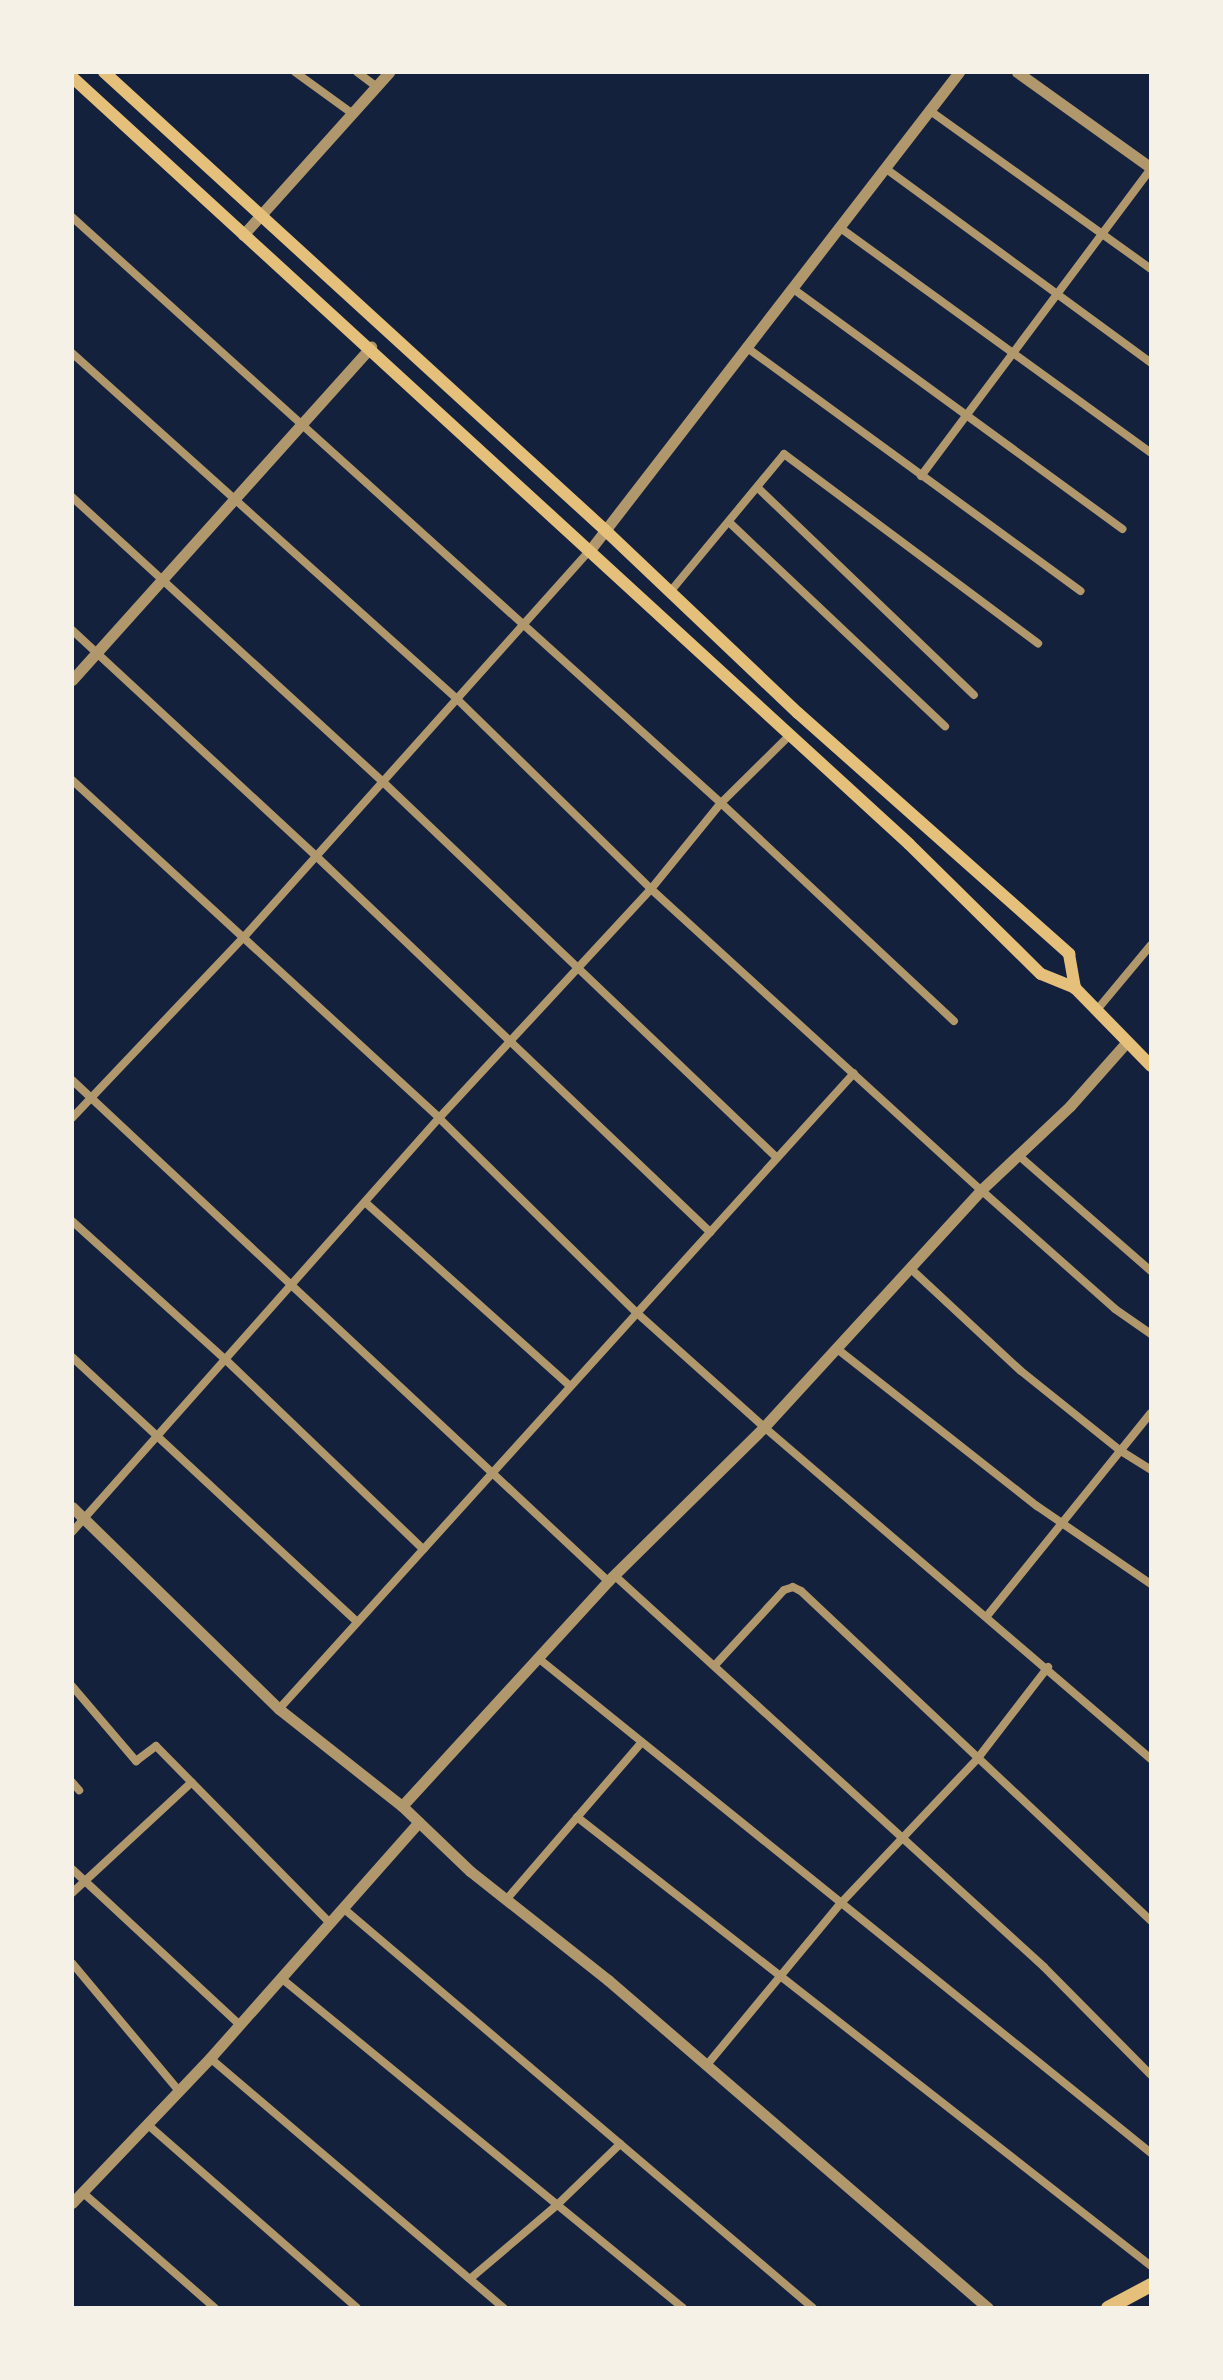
<!DOCTYPE html>
<style>
body{margin:0}
#map{position:relative;width:1223px;height:2380px;overflow:hidden;background:#14213d;font-family:Jost,sans-serif}
div>[style]{position:absolute}
.minor>*{height:8px;margin:-4px;padding:0 4px;transform-origin:4px;border-radius:4px;background:#b1986c}
.tertiary>*{height:11px;margin:-5.5px;padding:0 5.5px;transform-origin:5.5px;border-radius:5.5px;background:#b1986c}
.secondary>*{height:12px;margin:-6px;padding:0 6px;transform-origin:6px;border-radius:6px;background:#e5c07b}
.primary>*{height:14px;margin:-7px;padding:0 7px;transform-origin:7px;border-radius:7px;background:#e5c07b}
span{translate:-50% -50%;white-space:nowrap;text-align:center;line-height:1.15;-webkit-text-stroke:6px #f6f1e7;paint-order:stroke}
.frame{position:absolute;inset:0;border:74px solid #f6f1e7;pointer-events:none}
</style>
<div id="map">
<div class="minor">
<i style="left:295px;top:72px;width:72px;rotate:35.9deg"></i>
<i style="left:357px;top:72px;width:25px;rotate:37deg"></i>
<i style="left:929px;top:110px;width:273px;rotate:35.6deg"></i>
<i style="left:885px;top:168px;width:330px;rotate:36.2deg"></i>
<i style="left:72px;top:217px;width:874px;rotate:42.08deg"></i>
<i style="left:721px;top:803px;width:319px;rotate:43.1deg"></i>
<i style="left:839px;top:227px;width:385px;rotate:35.9deg"></i>
<i style="left:792px;top:288px;width:409px;rotate:36.1deg"></i>
<i style="left:746px;top:347px;width:414px;rotate:36.1deg"></i>
<i style="left:72px;top:353px;width:516px;rotate:41.94deg"></i>
<i style="left:456px;top:698px;width:273px;rotate:44.4deg"></i>
<i style="left:651px;top:889px;width:447px;rotate:42.4deg"></i>
<i style="left:981px;top:1190px;width:179px;rotate:41.6deg"></i>
<i style="left:1115px;top:1309px;width:44px;rotate:34.8deg"></i>
<i style="left:921px;top:476px;width:384px;rotate:-53.2deg"></i>
<i style="left:758px;top:488px;width:299px;rotate:43.8deg"></i>
<i style="left:72px;top:497px;width:420px;rotate:42.5deg"></i>
<i style="left:382px;top:781px;width:546px;rotate:43.66deg"></i>
<i style="left:730px;top:523px;width:296px;rotate:43.4deg"></i>
<i style="left:670px;top:592px;width:179px;rotate:-50.4deg"></i>
<i style="left:784px;top:454px;width:317px;rotate:36.7deg"></i>
<i style="left:72px;top:630px;width:333px;rotate:42.8deg"></i>
<i style="left:316px;top:856px;width:545px;rotate:43.66deg"></i>
<i style="left:72px;top:780px;width:499px;rotate:42.6deg"></i>
<i style="left:439px;top:1118px;width:278px;rotate:44.6deg"></i>
<i style="left:637px;top:1313px;width:171px;rotate:41.9deg"></i>
<i style="left:764px;top:1427px;width:510px;rotate:40.63deg"></i>
<i style="left:1096px;top:1011px;width:86px;rotate:-50.2deg"></i>
<i style="left:72px;top:1080px;width:734px;rotate:43.07deg"></i>
<i style="left:72px;top:1118px;width:250px;rotate:-46.5deg"></i>
<i style="left:244px;top:937px;width:519px;rotate:-48.2deg"></i>
<i style="left:1018px;top:1155px;width:176px;rotate:41.1deg"></i>
<i style="left:366px;top:1203px;width:274px;rotate:41.9deg"></i>
<i style="left:72px;top:1221px;width:209px;rotate:42.1deg"></i>
<i style="left:227px;top:1361px;width:272px;rotate:43.8deg"></i>
<i style="left:910px;top:1268px;width:151px;rotate:42.9deg"></i>
<i style="left:1021px;top:1371px;width:128px;rotate:38.7deg"></i>
<i style="left:1121px;top:1451px;width:36px;rotate:32deg"></i>
<i style="left:836px;top:1348px;width:256px;rotate:38.2deg"></i>
<i style="left:1037px;top:1506px;width:138px;rotate:34.4deg"></i>
<i style="left:72px;top:1357px;width:389px;rotate:42.9deg"></i>
<i style="left:72px;top:1532px;width:553px;rotate:-48.44deg"></i>
<i style="left:439px;top:1118px;width:312px;rotate:-47.2deg"></i>
<i style="left:651px;top:889px;width:111px;rotate:-50.9deg"></i>
<i style="left:721px;top:803px;width:98px;rotate:-44.6deg"></i>
<i style="left:614px;top:1575px;width:582px;rotate:42.35deg"></i>
<i style="left:1044px;top:1967px;width:152px;rotate:45.3deg"></i>
<i style="left:987px;top:1616px;width:261px;rotate:-51.1deg"></i>
<i style="left:538px;top:1658px;width:788px;rotate:38.92deg"></i>
<i style="left:716px;top:1664px;width:100px;rotate:-47.4deg"></i>
<i style="left:784px;top:1590px;width:9px;rotate:-18deg"></i>
<i style="left:793px;top:1587px;width:9px;rotate:27deg"></i>
<i style="left:801px;top:1591px;width:481px;rotate:43.3deg"></i>
<i style="left:72px;top:1686px;width:99px;rotate:49.5deg"></i>
<i style="left:136px;top:1761px;width:25px;rotate:-37deg"></i>
<i style="left:156px;top:1746px;width:248px;rotate:45.5deg"></i>
<i style="left:279px;top:1709px;width:857px;rotate:-47.88deg"></i>
<i style="left:72px;top:1782px;width:11px;rotate:49deg"></i>
<i style="left:577px;top:1817px;width:729px;rotate:38.03deg"></i>
<i style="left:72px;top:1869px;width:229px;rotate:42.9deg"></i>
<i style="left:72px;top:1893px;width:163px;rotate:-42.8deg"></i>
<i style="left:506px;top:1900px;width:208px;rotate:-49.3deg"></i>
<i style="left:343px;top:1908px;width:617px;rotate:40.4deg"></i>
<i style="left:72px;top:1963px;width:167px;rotate:50.1deg"></i>
<i style="left:281px;top:1978px;width:520px;rotate:39.38deg"></i>
<i style="left:210px;top:2058px;width:386px;rotate:40.4deg"></i>
<i style="left:706px;top:2066px;width:212px;rotate:-50.4deg"></i>
<i style="left:841px;top:1903px;width:199px;rotate:-46.6deg"></i>
<i style="left:978px;top:1758px;width:115px;rotate:-52.4deg"></i>
<i style="left:147px;top:2124px;width:279px;rotate:41.2deg"></i>
<i style="left:82px;top:2192px;width:176px;rotate:41.1deg"></i>
<i style="left:471px;top:2278px;width:113px;rotate:-40.3deg"></i>
<i style="left:557px;top:2205px;width:88px;rotate:-44.1deg"></i>
</div>
<div class="tertiary">
<i style="left:1017px;top:72px;width:165px;rotate:35.6deg"></i>
<i style="left:243px;top:235px;width:219px;rotate:-48.1deg"></i>
<i style="left:590px;top:550px;width:604px;rotate:-52.33deg"></i>
<i style="left:72px;top:680px;width:448px;rotate:-48.1deg"></i>
<i style="left:72px;top:1507px;width:289px;rotate:44.3deg"></i>
<i style="left:279px;top:1709px;width:157px;rotate:38.3deg"></i>
<i style="left:402px;top:1806px;width:94px;rotate:43.7deg"></i>
<i style="left:470px;top:1871px;width:176px;rotate:38.3deg"></i>
<i style="left:608px;top:1980px;width:502px;rotate:40.8deg"></i>
<i style="left:402px;top:1806px;width:305px;rotate:-47.5deg"></i>
<i style="left:608px;top:1581px;width:219px;rotate:-44.6deg"></i>
<i style="left:764px;top:1427px;width:321px;rotate:-47.5deg"></i>
<i style="left:981px;top:1190px;width:122px;rotate:-43.3deg"></i>
<i style="left:1070px;top:1106px;width:84px;rotate:-48.4deg"></i>
<i style="left:72px;top:2203px;width:200px;rotate:-46.4deg"></i>
<i style="left:210px;top:2058px;width:315px;rotate:-48.5deg"></i>
</div>
<div class="secondary">
<i style="left:104px;top:72px;width:679px;rotate:42.43deg"></i>
<i style="left:605px;top:530px;width:266px;rotate:43.5deg"></i>
<i style="left:798px;top:713px;width:363px;rotate:41.6deg"></i>
<i style="left:1069px;top:954px;width:35px;rotate:80deg"></i>
<i style="left:72px;top:77px;width:1135px;rotate:42.5deg"></i>
<i style="left:909px;top:844px;width:185px;rotate:44.6deg"></i>
<i style="left:1041px;top:974px;width:37px;rotate:22deg"></i>
<i style="left:1075px;top:988px;width:109px;rotate:45.7deg"></i>
</div>
<div class="primary">
<i style="left:1108px;top:2308px;width:49px;rotate:-28.1deg"></i>
</div>
<div class="frame"></div>
</div>
